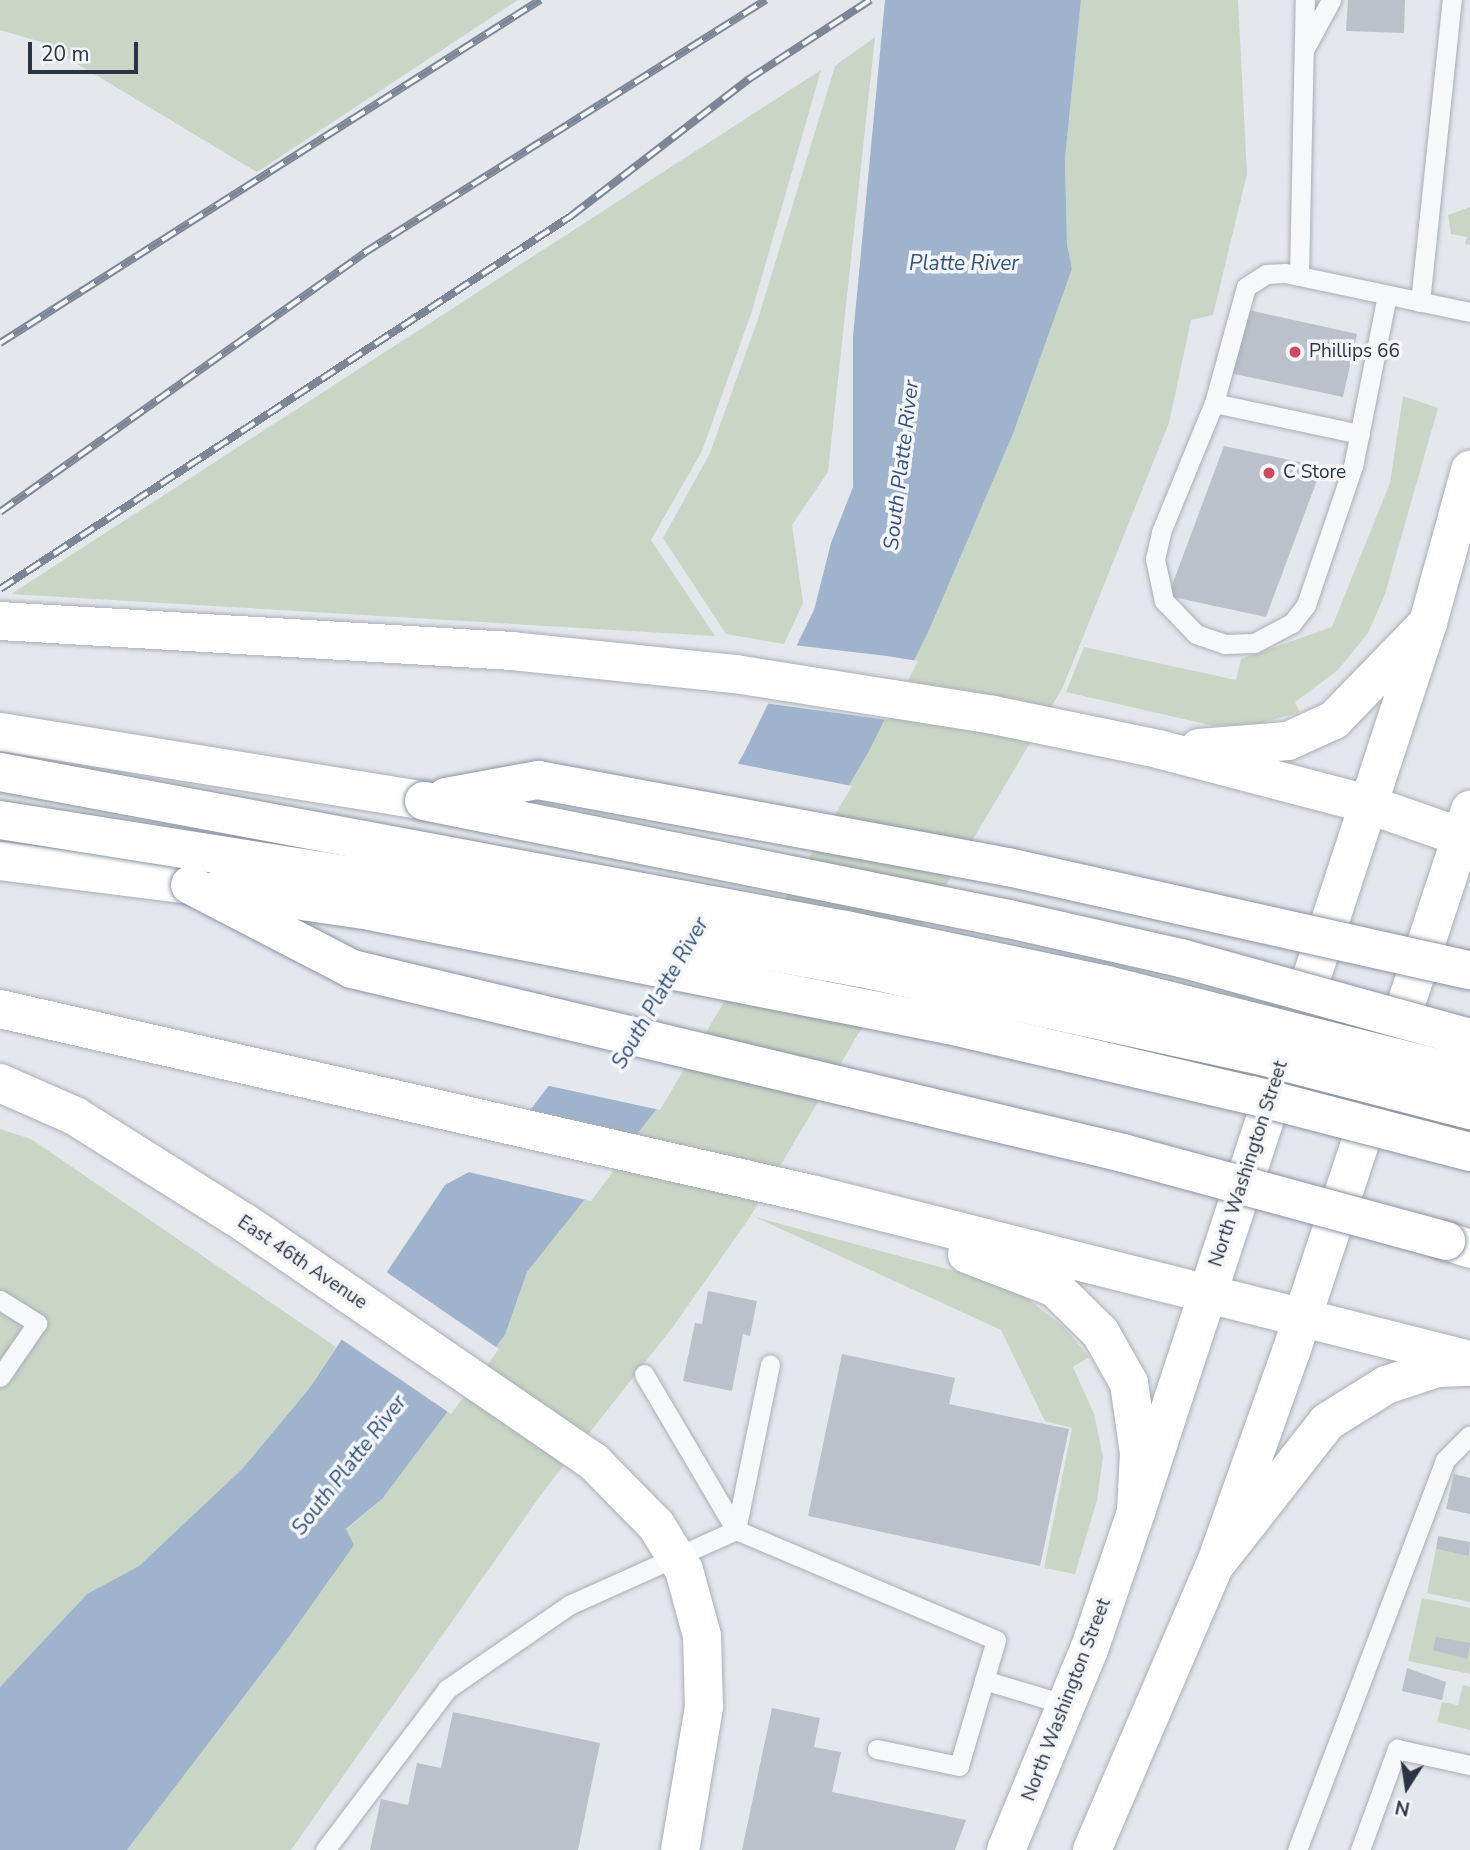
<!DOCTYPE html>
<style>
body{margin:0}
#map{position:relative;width:1470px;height:1850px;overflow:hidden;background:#e4e7ec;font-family:"Nunito Sans",sans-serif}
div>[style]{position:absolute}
.green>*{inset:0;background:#c9d6c5}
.water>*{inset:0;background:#9fb4cc}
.pier>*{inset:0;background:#e4e7ec}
.building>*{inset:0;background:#bbc0ca}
.roads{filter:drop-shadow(0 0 2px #a9aeb7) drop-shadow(0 0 2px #a9aeb7)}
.lane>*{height:19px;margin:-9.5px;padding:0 9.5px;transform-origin:9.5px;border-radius:9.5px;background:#f7f8fa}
.secondary>*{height:38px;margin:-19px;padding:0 19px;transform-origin:19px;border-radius:19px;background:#fff}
.highway>*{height:38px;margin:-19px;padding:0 19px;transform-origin:19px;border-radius:19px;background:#fff}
.rail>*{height:8px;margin-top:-4px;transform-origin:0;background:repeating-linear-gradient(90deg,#f4f6f9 0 16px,#7d8696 0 32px);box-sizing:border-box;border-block:2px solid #7d8696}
.bridges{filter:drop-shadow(0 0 2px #8b94a3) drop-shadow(0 0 2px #8b94a3)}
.highway-bridge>*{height:38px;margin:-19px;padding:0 19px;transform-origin:19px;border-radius:19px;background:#fff}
.dots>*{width:19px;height:19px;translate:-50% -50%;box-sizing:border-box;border:4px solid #f4f6f9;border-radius:50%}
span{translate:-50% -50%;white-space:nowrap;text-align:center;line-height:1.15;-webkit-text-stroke:7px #f4f6f9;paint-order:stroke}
.poi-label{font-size:19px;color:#2b3445}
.left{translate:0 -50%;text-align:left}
.street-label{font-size:19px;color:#2b3445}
.water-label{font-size:21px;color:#34527a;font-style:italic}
.north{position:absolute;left:1372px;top:1752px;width:70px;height:70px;-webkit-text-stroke:5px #f4f6f9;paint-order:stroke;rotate:192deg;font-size:19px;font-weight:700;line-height:28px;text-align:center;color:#2b3445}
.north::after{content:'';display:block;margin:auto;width:24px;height:32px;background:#2b3445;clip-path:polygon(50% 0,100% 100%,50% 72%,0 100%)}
.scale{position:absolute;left:28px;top:42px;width:110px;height:32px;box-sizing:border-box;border:4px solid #2b3445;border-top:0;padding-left:9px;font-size:21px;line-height:24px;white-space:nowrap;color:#2b3445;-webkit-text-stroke:5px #f4f6f9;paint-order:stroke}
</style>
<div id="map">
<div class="green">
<i style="clip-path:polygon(0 0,518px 0,257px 172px,41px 42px,0 30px)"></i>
<i style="clip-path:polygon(1081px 0,1238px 0,1247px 174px,1213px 315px,1191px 320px,1169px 423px,1063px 687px,750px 1217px,675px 1324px,543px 1492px,291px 1850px,127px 1850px,281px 1648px,346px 1530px,383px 1498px,505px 1335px,527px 1272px,668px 1095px,930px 628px,1013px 434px,1072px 269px,1067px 244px,1065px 159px)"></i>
<i style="clip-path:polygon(875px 37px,828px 472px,792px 525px,803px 603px,784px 644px,726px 634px,663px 538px,710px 453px,758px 319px,835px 66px)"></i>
<i style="clip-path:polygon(821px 70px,752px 311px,702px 451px,651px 540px,715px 636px,11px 594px)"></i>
<i style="clip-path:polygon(1470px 207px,1470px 245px,1465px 244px,1467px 237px,1451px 234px,1448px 215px)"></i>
<i style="clip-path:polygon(1403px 396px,1438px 408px,1385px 594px,1368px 633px,1338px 670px,1295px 702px,1300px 712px,1258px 724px,1214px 726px,1066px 692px,1084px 647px,1236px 680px,1241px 659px,1332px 627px,1390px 483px)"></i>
<i style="clip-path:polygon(0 1129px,31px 1139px,336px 1347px,308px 1390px,243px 1468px,139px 1566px,87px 1594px,0 1687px)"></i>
<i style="clip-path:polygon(755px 1217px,988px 1280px,1020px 1293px,1063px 1326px,1089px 1357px,1073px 1367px,1094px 1414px,1103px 1457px,1097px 1500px,1075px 1574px,1044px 1568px,1072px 1428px,1045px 1421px,1001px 1330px)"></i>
<i style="clip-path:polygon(1436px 1549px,1469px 1556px,1470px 1552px,1470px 1602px,1427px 1593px)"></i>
<i style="clip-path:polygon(1422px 1598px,1470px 1608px,1470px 1674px,1408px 1661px)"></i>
<i style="clip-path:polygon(1463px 1685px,1470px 1687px,1470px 1730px,1437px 1722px,1442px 1702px,1458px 1705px)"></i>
</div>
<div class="water">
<i style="clip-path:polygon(885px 0,1081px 0,1065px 159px,1067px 244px,1072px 269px,1013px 434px,930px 628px,869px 751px,668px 1095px,527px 1272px,505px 1335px,383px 1498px,346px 1529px,354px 1545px,281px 1648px,127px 1850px,0 1850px,0 1687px,87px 1594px,139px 1566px,243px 1468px,308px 1390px,445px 1185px,493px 1159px,550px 1084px,744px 753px,814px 610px,831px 543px,853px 487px,853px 336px)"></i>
</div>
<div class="pier">
<i style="clip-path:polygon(793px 645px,887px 656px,918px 661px,888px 720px,764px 703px)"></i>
<i style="clip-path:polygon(734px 763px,852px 786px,660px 1110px,545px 1085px)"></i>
<i style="clip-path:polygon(525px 1111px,639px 1137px,591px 1201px,464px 1171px,491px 1156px)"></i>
<i style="clip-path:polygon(382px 1269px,499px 1349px,451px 1414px,338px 1337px)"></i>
</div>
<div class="building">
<i style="clip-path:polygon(1348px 0,1405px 0,1404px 33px,1346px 31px)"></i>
<i style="clip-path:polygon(1244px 309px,1357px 334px,1343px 397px,1230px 373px)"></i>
<i style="clip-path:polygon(1224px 446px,1322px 467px,1266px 617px,1168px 596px)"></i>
<i style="clip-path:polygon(708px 1291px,757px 1301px,750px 1336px,743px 1334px,732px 1391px,683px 1381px,695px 1323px,702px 1324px)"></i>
<i style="clip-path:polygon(842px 1354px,955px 1378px,949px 1404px,1069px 1429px,1040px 1566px,808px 1516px)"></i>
<i style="clip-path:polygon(1454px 1474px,1470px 1478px,1470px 1514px,1446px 1509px)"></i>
<i style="clip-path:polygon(1438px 1536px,1470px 1542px,1469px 1556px,1436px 1549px)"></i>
<i style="clip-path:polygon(1436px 1637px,1470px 1643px,1467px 1659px,1433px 1650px)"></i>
<i style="clip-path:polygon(1407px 1668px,1446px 1682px,1442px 1700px,1402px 1691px)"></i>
<i style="clip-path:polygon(772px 1708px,820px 1718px,814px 1747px,841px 1752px,832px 1792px,966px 1820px,955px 1850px,742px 1850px)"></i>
<i style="clip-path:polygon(453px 1712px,600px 1743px,578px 1850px,370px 1850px,381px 1799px,408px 1805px,417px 1763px,441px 1768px)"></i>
</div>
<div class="roads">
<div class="lane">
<i style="left:1305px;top:48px;width:55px;rotate:-61.6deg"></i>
<i style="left:1299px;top:276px;width:276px;rotate:-88.8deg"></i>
<i style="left:1387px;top:295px;width:174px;rotate:101.2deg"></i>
<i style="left:1353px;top:466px;width:147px;rotate:108.7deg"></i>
<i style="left:1306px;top:605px;width:23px;rotate:128deg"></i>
<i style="left:1292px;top:623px;width:43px;rotate:152.2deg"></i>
<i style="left:1254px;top:643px;width:29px;rotate:178deg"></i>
<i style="left:1225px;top:644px;width:31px;rotate:-161deg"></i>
<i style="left:1196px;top:634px;width:46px;rotate:-134.1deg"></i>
<i style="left:1164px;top:601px;width:43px;rotate:-102.1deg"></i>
<i style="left:1155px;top:559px;width:28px;rotate:-77deg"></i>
<i style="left:1161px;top:532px;width:139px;rotate:-67.7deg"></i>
<i style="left:1214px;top:403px;width:120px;rotate:-74.6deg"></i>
<i style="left:1246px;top:287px;width:24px;rotate:-33deg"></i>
<i style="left:1266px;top:274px;width:19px;rotate:-3deg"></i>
<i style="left:1285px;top:273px;width:189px;rotate:11.9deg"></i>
<i style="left:1420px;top:302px;width:304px;rotate:-84deg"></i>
<i style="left:1214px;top:403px;width:149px;rotate:12deg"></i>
<i style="left:0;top:1300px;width:44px;rotate:31.9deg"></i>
<i style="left:37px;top:1323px;width:65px;rotate:124.4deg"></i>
<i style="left:644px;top:1374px;width:181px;rotate:59.5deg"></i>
<i style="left:736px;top:1530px;width:282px;rotate:22.9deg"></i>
<i style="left:996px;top:1640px;width:131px;rotate:106.4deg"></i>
<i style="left:959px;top:1766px;width:84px;rotate:-168.3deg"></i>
<i style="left:736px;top:1530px;width:169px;rotate:-78.4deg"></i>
<i style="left:984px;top:1680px;width:87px;rotate:16.8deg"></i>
<i style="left:325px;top:1850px;width:202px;rotate:-52.8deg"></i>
<i style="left:447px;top:1689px;width:148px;rotate:-34.5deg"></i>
<i style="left:569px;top:1605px;width:183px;rotate:-24.2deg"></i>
<i style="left:1297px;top:1850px;width:417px;rotate:-69.2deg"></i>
<i style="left:1445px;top:1460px;width:35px;rotate:-45deg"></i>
<i style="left:1360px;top:1850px;width:108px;rotate:-69.9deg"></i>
<i style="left:1397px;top:1749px;width:75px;rotate:12.4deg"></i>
</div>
<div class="secondary">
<i style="left:0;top:1083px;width:82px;rotate:23.7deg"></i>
<i style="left:75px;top:1116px;width:201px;rotate:32.2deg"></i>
<i style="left:245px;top:1223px;width:422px;rotate:34.4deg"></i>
<i style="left:593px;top:1461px;width:90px;rotate:45.5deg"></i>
<i style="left:656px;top:1525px;width:53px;rotate:58.1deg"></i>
<i style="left:684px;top:1570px;width:68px;rotate:74.7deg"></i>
<i style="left:702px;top:1636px;width:71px;rotate:88.4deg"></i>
<i style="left:704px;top:1707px;width:145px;rotate:99.5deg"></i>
<i style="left:1006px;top:1850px;width:217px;rotate:-67.5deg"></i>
<i style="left:1089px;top:1650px;width:146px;rotate:-71.2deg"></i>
<i style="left:1136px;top:1512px;width:936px;rotate:-71.82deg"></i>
<i style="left:1428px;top:623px;width:159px;rotate:-74.6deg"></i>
<i style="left:1092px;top:1850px;width:310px;rotate:-66.7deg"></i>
<i style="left:1215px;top:1565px;width:226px;rotate:-70.4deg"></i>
<i style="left:1291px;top:1352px;width:571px;rotate:-71.72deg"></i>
</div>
<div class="highway">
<i style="left:0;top:621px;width:513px;rotate:3.35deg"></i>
<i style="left:512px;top:651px;width:224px;rotate:5.9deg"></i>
<i style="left:735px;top:674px;width:261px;rotate:9deg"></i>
<i style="left:993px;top:715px;width:168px;rotate:11.6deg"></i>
<i style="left:1158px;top:749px;width:216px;rotate:14.7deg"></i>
<i style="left:1367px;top:804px;width:109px;rotate:19.3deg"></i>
<i style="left:0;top:732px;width:430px;rotate:9.2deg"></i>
<i style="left:1199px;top:748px;width:89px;rotate:-4.5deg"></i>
<i style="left:1288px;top:741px;width:51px;rotate:-24.5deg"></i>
<i style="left:1334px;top:720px;width:135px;rotate:-45.9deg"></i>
<i style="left:0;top:861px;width:192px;rotate:7.2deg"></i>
<i style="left:0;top:1009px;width:832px;rotate:12.85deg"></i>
<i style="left:811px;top:1194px;width:680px;rotate:14.14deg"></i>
<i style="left:1446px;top:1241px;width:25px;rotate:18deg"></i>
<i style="left:967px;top:1254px;width:94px;rotate:21.1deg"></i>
<i style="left:1055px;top:1288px;width:63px;rotate:44.4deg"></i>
<i style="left:1100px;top:1332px;width:59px;rotate:60.4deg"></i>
<i style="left:1129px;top:1383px;width:71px;rotate:81.9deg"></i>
<i style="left:1139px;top:1453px;width:59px;rotate:92.9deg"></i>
<i style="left:1215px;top:1565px;width:182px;rotate:-51.9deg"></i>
<i style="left:1327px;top:1422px;width:70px;rotate:-32.1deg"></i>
<i style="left:1386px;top:1385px;width:54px;rotate:-18.4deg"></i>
<i style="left:1437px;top:1368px;width:33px;rotate:-2deg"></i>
</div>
</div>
<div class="rail">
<i style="left:0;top:343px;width:640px;rotate:-32.42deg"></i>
<i style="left:0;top:512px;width:447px;rotate:-35.4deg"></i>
<i style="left:364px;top:253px;width:475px;rotate:-32.2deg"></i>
<i style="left:0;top:589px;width:682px;rotate:-33.15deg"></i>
<i style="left:571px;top:216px;width:225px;rotate:-37.6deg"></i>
<i style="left:749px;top:79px;width:145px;rotate:-33.1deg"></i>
</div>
<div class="bridges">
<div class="highway-bridge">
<i style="left:0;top:772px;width:861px;rotate:10.58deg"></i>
<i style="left:846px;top:930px;width:263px;rotate:11.9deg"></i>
<i style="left:1103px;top:984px;width:378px;rotate:14.1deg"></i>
<i style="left:446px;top:797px;width:94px;rotate:-10.5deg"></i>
<i style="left:538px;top:780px;width:478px;rotate:10.5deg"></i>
<i style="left:1008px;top:867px;width:473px;rotate:12.6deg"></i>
<i style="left:424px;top:801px;width:597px;rotate:11.4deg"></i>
<i style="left:1009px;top:919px;width:176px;rotate:12.8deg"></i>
<i style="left:1181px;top:958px;width:300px;rotate:15.5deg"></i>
<i style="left:0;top:820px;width:351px;rotate:9deg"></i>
<i style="left:347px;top:875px;width:522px;rotate:10.26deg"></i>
<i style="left:861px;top:968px;width:411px;rotate:12.4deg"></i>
<i style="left:1262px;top:1056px;width:215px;rotate:14.6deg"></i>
<i style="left:190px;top:885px;width:182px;rotate:27.4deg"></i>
<i style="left:352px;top:969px;width:793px;rotate:13.42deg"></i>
<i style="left:1123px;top:1153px;width:335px;rotate:15.2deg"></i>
<i style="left:220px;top:889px;width:152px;rotate:8.3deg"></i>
<i style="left:370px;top:911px;width:590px;rotate:11.14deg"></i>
<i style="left:949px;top:1025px;width:310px;rotate:13.1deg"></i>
<i style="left:1251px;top:1095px;width:226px;rotate:14.6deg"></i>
</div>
</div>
<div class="dots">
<i style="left:1295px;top:352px;background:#d1495b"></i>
<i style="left:1269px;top:473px;background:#d1495b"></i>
</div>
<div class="poi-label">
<span class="left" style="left:1309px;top:352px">Phillips 66</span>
<span class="left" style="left:1283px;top:473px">C Store</span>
</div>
<div class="street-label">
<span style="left:1249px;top:1164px;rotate:-72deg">North Washington Street</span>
<span style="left:302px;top:1263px;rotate:34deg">East 46th Avenue</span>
<span style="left:1067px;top:1700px;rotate:-69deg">North Washington Street</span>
</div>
<div class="water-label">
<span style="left:964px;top:263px">Platte River</span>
<span style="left:901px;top:465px;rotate:-83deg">South Platte River</span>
<span style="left:660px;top:993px;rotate:-60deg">South Platte River</span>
<span style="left:349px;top:1465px;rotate:-52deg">South Platte River</span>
</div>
<div class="north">N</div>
<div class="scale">20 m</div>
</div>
